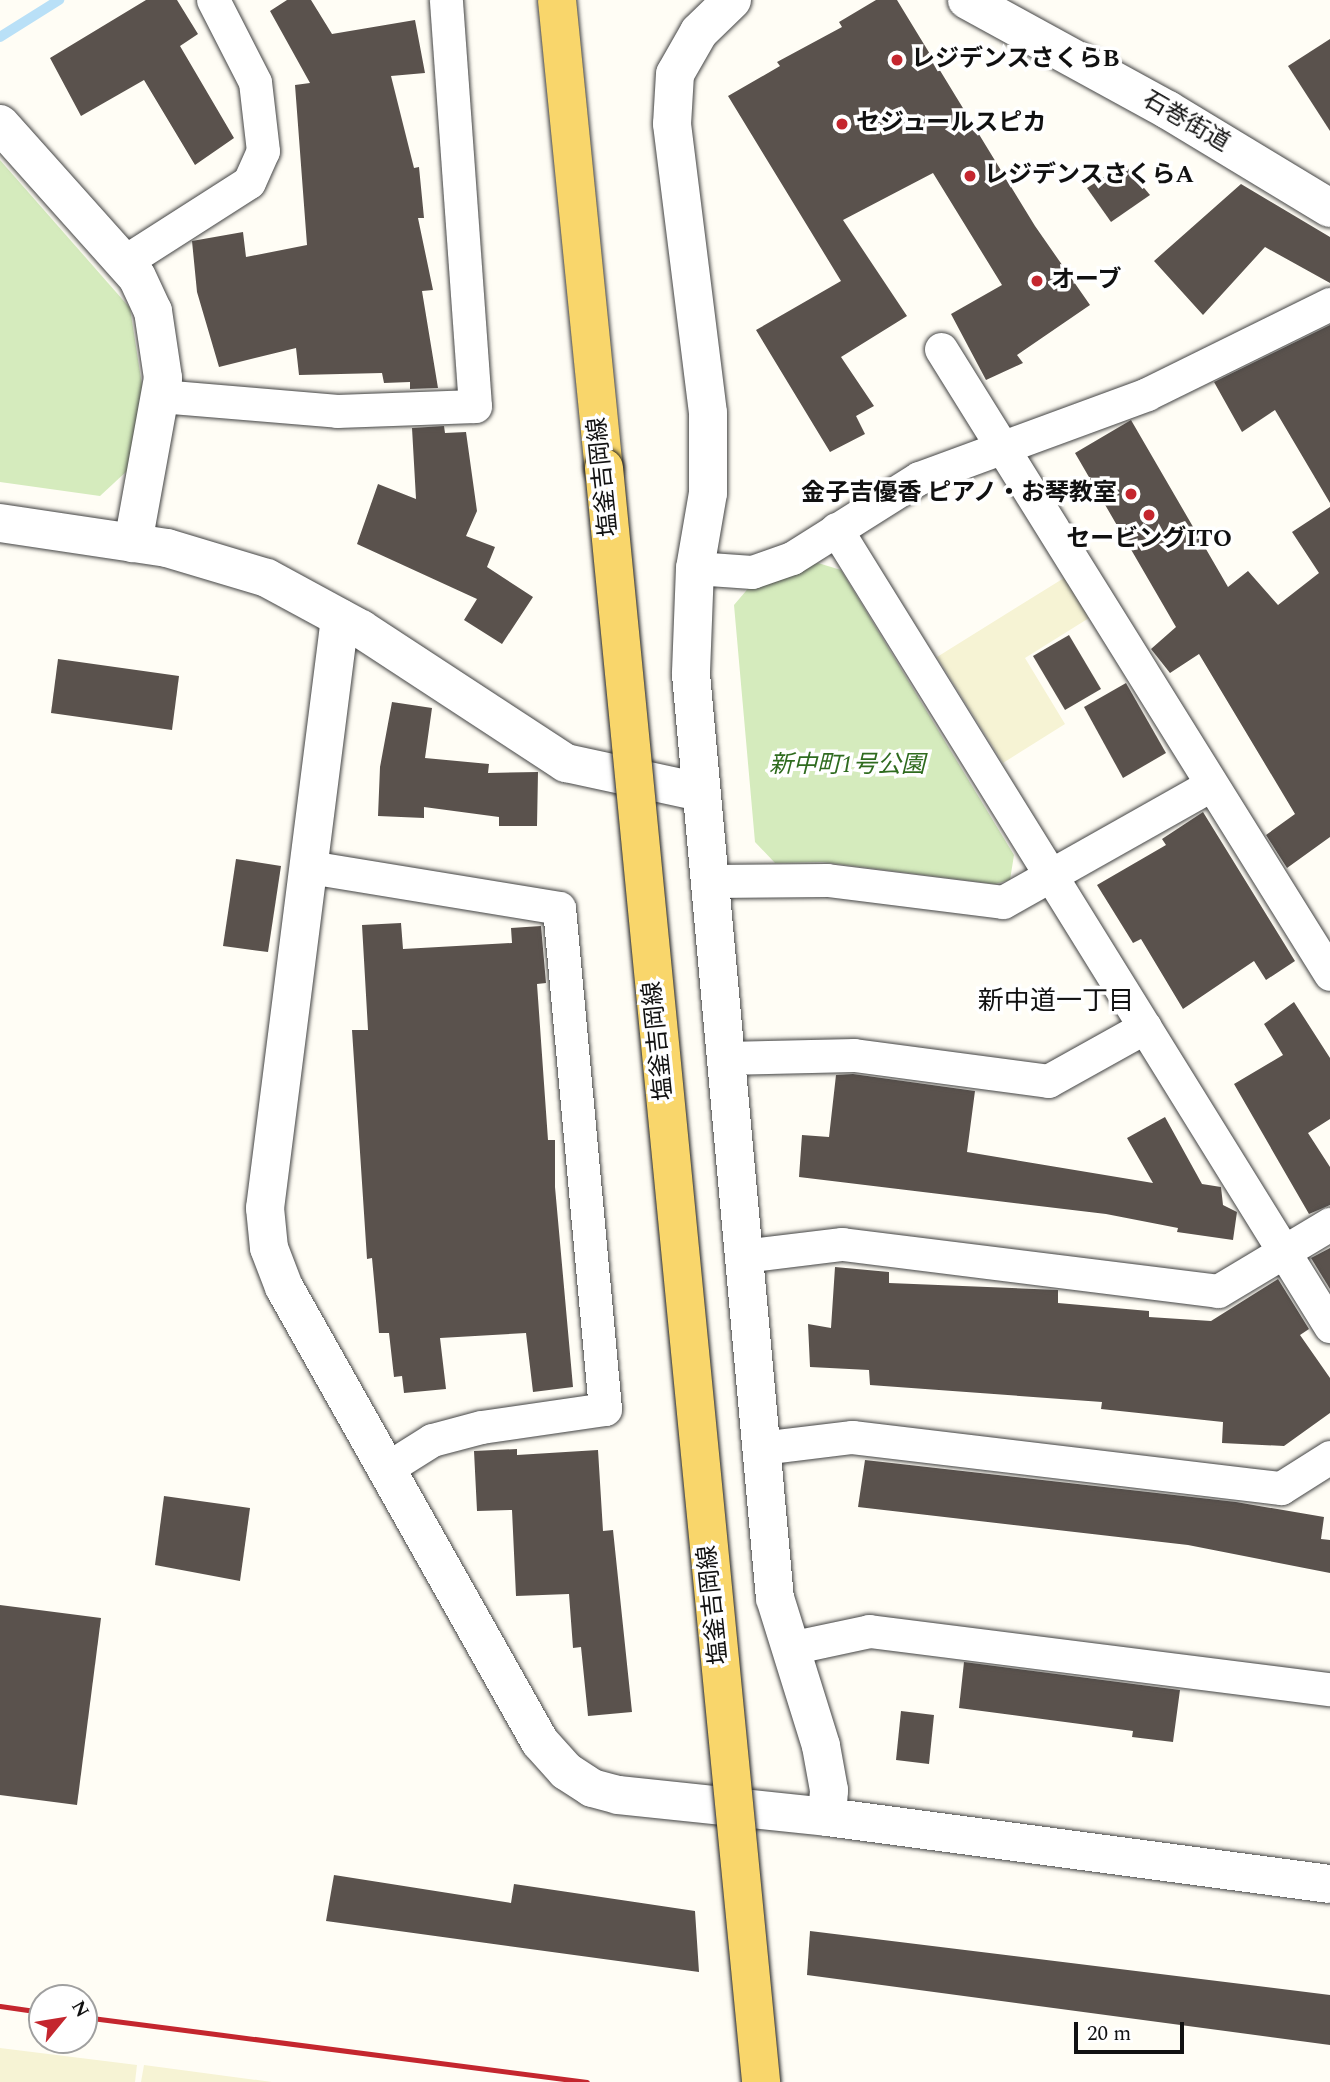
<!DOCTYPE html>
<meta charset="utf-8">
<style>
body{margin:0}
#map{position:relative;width:1330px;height:2082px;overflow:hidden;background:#fffdf5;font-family:Spectral,"Noto Sans JP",serif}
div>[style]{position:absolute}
.farmland>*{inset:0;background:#f6f3d4}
.green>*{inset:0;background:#d5ebbd}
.stream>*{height:10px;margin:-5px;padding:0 5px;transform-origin:5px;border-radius:5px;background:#b9e0f7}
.building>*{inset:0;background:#5a524d}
.roads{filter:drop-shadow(0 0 2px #444) drop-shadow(0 0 2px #444)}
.minor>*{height:33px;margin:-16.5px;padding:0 16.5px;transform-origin:16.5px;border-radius:16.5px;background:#fff}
.tertiary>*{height:38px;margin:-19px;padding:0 19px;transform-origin:19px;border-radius:19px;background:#fff}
.primary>*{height:38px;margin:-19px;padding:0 19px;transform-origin:19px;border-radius:19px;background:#f9d66b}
.rail>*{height:5px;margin:-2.5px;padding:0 2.5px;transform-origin:2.5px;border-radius:2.5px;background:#c4262e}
.bridges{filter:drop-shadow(0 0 2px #222) drop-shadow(0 0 2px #222)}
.primary-bridge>*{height:38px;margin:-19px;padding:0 19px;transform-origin:19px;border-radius:19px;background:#f9d66b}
.dots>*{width:19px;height:19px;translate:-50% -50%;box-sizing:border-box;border:4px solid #fff;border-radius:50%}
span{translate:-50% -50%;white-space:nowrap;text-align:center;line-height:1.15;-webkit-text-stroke:7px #fff;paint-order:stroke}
.poi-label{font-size:24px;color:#111;font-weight:700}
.left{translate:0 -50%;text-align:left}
.right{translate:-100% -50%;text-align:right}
.street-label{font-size:24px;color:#111}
.park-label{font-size:24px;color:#2f6b1f;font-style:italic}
.neighbourhood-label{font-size:26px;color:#111}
.north{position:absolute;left:28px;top:1984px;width:70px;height:70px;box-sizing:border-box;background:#fff;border:2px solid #a0a0a0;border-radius:50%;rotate:60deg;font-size:19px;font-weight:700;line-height:28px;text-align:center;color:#111}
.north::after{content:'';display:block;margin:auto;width:24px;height:32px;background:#c4262e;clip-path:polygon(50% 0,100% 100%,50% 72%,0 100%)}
.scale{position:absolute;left:1074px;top:2022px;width:110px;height:32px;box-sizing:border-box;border:4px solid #111;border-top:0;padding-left:9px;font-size:21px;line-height:24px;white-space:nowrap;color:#111;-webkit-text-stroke:5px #fff;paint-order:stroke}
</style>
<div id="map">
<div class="farmland">
<i style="clip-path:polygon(1064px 578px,1089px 618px,1025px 658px,1065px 724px,1003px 763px,937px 657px)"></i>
<i style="clip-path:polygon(0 2048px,137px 2065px,135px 2082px,0 2082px)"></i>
<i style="clip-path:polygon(144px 2065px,272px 2082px,141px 2082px)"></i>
</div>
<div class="green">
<i style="clip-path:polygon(0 160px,130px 308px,142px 385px,128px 470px,100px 496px,0 482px)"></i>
<i style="clip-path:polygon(818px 563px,841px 570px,1014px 855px,1010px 880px,995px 884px,822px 862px,775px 863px,755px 842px,734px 605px,751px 585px)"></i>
</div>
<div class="stream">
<i style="left:0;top:37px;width:70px;rotate:-32.1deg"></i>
</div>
<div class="building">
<i style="clip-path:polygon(146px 0,177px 0,198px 34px,180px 46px,234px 138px,195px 165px,144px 80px,81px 116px,50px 58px)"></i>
<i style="clip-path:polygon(287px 0,311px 0,332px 34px,415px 20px,425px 73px,391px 76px,414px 168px,419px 167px,424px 218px,418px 218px,433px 290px,422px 291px,438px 388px,410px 389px,410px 382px,384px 383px,382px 373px,299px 375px,296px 348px,219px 367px,197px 292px,192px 241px,243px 232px,246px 257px,307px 245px,295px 85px,310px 83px,270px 11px)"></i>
<i style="clip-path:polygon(876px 0,897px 0,1035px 226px,1090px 305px,1017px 355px,1023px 363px,986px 380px,951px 314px,1002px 285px,933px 173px,843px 220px,907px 316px,841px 357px,874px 406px,856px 416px,865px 434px,830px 452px,756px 330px,841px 281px,728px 96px,780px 66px,777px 62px,842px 27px,839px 22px)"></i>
<i style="clip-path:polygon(1330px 39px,1330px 131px,1288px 66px)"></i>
<i style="clip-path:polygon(1124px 164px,1150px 195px,1111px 222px,1087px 188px)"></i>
<i style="clip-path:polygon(1241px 184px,1330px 237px,1330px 283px,1265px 247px,1203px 315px,1154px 261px)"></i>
<i style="clip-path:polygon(1330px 325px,1330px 503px,1275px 410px,1242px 432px,1214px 382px)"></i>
<i style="clip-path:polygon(1131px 420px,1228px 587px,1248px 571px,1278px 605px,1319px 573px,1292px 532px,1330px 507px,1330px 837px,1287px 868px,1266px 835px,1295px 814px,1199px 654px,1170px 673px,1151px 649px,1176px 627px,1075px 453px)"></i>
<i style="clip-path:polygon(444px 426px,445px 433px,466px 432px,477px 511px,466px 536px,495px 547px,487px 567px,533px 597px,502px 644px,464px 620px,477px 599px,357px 544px,378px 484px,416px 499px,412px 428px)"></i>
<i style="clip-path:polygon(1069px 635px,1101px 689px,1065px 710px,1033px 656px)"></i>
<i style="clip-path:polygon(58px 659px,179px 676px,172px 730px,51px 713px)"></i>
<i style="clip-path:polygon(1126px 683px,1166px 753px,1123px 778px,1084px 707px)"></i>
<i style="clip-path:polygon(392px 702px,432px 708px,425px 758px,489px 764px,488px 773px,538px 772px,537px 826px,499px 826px,499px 817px,424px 807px,424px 818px,378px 816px,380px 767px)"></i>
<i style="clip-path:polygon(1203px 812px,1295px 961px,1266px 980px,1254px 961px,1183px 1009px,1141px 939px,1133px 943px,1097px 885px,1166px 845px,1162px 839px)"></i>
<i style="clip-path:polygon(236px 859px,281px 866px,268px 952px,223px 946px)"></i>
<i style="clip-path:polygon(401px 923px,403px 949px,512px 943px,511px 928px,541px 926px,546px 983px,537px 984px,548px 1140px,555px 1140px,555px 1187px,573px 1387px,533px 1392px,526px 1333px,440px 1338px,446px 1389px,404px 1393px,402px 1376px,394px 1377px,389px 1333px,379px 1333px,372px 1258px,367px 1259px,352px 1030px,368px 1030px,362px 925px)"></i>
<i style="clip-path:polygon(1294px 1002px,1330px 1058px,1330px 1119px,1308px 1133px,1330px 1167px,1330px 1205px,1309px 1214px,1234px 1084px,1283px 1055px,1264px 1024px)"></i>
<i style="clip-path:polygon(853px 1074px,975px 1091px,967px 1152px,1153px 1183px,1127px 1138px,1165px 1117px,1202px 1184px,1221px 1187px,1223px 1205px,1237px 1212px,1233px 1240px,1177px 1232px,1178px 1228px,1106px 1214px,799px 1177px,802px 1135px,829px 1137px,836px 1075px)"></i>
<i style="clip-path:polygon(1330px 1248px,1330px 1289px,1311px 1258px)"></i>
<i style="clip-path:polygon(835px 1267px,889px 1272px,889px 1283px,1058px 1290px,1058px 1303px,1149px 1311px,1149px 1317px,1211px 1321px,1278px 1279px,1309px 1329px,1300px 1335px,1330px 1378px,1330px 1413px,1284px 1446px,1222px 1443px,1223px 1422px,1101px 1409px,1102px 1402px,870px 1385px,869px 1370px,810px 1367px,808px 1324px,831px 1328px)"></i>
<i style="clip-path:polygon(517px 1449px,517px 1455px,598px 1450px,603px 1531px,613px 1530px,632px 1712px,588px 1716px,581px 1647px,573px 1648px,569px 1594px,516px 1596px,512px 1510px,477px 1511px,474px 1451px)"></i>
<i style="clip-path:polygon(865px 1460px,1236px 1502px,1324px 1517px,1321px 1539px,1330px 1540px,1330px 1573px,1188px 1545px,858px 1507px)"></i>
<i style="clip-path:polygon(164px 1496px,250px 1508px,240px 1581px,155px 1565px)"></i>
<i style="clip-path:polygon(0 1605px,101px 1618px,77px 1805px,0 1795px)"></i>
<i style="clip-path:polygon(964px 1662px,1180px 1690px,1173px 1742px,1132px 1737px,1133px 1731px,959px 1708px)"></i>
<i style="clip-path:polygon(901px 1711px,934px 1715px,929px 1764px,896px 1760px)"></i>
<i style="clip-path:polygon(334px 1875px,511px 1903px,514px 1884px,695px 1911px,699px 1972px,326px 1921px)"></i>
<i style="clip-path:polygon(810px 1931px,1330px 1995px,1330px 2045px,807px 1975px)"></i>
</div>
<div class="roads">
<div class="minor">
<i style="left:124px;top:262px;width:148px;rotate:-32.6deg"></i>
<i style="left:249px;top:182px;width:34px;rotate:-66deg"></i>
<i style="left:263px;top:151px;width:69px;rotate:-96.6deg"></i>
<i style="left:255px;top:82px;width:92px;rotate:-117.1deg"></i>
<i style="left:941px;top:349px;width:736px;rotate:58.1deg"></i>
<i style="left:160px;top:396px;width:178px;rotate:4.8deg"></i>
<i style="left:337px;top:411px;width:138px;rotate:-2.1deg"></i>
<i style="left:475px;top:406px;width:407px;rotate:-94.1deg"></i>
<i style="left:836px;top:529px;width:938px;rotate:58.21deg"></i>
<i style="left:695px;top:568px;width:57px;rotate:4deg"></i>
<i style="left:752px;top:572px;width:42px;rotate:-19.3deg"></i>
<i style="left:792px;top:558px;width:150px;rotate:-32.2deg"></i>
<i style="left:919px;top:478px;width:243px;rotate:-20.2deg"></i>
<i style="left:1147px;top:394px;width:204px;rotate:-26.2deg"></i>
<i style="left:309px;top:867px;width:253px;rotate:9.3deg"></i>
<i style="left:559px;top:908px;width:503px;rotate:84.75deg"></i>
<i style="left:605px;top:1409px;width:125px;rotate:171.7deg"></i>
<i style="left:481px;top:1427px;width:51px;rotate:165.1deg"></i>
<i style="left:432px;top:1440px;width:54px;rotate:147.8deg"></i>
<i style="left:711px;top:881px;width:116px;rotate:-0.5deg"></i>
<i style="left:827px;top:880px;width:177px;rotate:7.1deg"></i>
<i style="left:1003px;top:902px;width:239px;rotate:-29.4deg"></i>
<i style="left:725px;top:1058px;width:129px;rotate:-1.3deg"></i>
<i style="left:854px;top:1055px;width:196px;rotate:7.6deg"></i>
<i style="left:1048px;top:1081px;width:111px;rotate:-29.1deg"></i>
<i style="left:743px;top:1256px;width:100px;rotate:-6.9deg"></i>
<i style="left:842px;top:1244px;width:379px;rotate:7.1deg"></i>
<i style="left:1218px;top:1291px;width:131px;rotate:-30.9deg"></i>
<i style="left:761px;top:1448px;width:92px;rotate:-6.9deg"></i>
<i style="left:852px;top:1437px;width:432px;rotate:6.8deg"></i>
<i style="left:1281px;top:1488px;width:58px;rotate:-32.3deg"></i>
<i style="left:790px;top:1648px;width:81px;rotate:-12.1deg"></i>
<i style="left:869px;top:1631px;width:465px;rotate:7.2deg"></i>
</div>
<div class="tertiary">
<i style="left:732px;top:0;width:46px;rotate:135.9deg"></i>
<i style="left:699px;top:32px;width:48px;rotate:119.7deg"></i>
<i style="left:675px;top:74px;width:50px;rotate:93.4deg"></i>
<i style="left:672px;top:124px;width:291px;rotate:82.9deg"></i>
<i style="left:708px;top:413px;width:80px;rotate:90deg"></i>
<i style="left:708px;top:493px;width:76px;rotate:99.8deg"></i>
<i style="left:695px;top:568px;width:106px;rotate:92.2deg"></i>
<i style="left:691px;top:674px;width:928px;rotate:84.81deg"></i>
<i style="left:775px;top:1598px;width:155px;rotate:72.7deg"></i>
<i style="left:821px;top:1746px;width:45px;rotate:79.7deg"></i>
<i style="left:829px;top:1790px;width:27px;rotate:94deg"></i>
<i style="left:967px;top:0;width:229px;rotate:28.7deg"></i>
<i style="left:1168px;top:110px;width:189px;rotate:31.2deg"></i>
<i style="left:0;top:124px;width:205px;rotate:48.2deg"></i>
<i style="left:137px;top:277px;width:38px;rotate:65deg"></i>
<i style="left:153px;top:311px;width:68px;rotate:81.5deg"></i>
<i style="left:163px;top:378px;width:168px;rotate:100.3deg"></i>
<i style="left:0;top:523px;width:169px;rotate:8.5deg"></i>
<i style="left:167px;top:548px;width:104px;rotate:16.7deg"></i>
<i style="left:267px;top:578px;width:107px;rotate:28.5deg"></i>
<i style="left:361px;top:629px;width:245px;rotate:33.2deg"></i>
<i style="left:566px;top:763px;width:137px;rotate:12.2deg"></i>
<i style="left:340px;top:618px;width:595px;rotate:97.24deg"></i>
<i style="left:265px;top:1208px;width:40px;rotate:84.3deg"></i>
<i style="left:269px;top:1248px;width:42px;rotate:69deg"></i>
<i style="left:284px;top:1287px;width:522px;rotate:60.64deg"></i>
<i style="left:540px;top:1742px;width:39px;rotate:48deg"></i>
<i style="left:566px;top:1771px;width:31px;rotate:33deg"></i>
<i style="left:592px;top:1788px;width:27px;rotate:15deg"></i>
<i style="left:618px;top:1795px;width:210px;rotate:6deg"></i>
<i style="left:827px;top:1817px;width:507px;rotate:7.59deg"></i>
</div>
<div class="primary">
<i style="left:557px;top:0;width:470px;rotate:84.3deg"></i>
</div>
</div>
<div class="rail">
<i style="left:0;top:2006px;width:42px;rotate:8.1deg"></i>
<i style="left:84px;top:2017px;width:507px;rotate:7.36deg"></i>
</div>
<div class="bridges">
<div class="primary-bridge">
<i style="left:604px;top:468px;width:1622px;rotate:84.44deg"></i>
</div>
</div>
<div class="dots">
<i style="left:897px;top:60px;background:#c4262e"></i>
<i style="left:842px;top:124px;background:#c4262e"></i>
<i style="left:970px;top:176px;background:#c4262e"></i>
<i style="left:1037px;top:281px;background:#c4262e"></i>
<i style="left:1131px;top:494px;background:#c4262e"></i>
<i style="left:1149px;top:515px;background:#c4262e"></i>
</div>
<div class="poi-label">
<span class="left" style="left:911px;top:60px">レジデンスさくらB</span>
<span class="left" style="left:856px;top:124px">セジュールスピカ</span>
<span class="left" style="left:984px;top:176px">レジデンスさくらA</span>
<span class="left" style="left:1051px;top:281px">オーブ</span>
<span class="right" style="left:1117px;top:494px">金子吉優香 ピアノ・お琴教室</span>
<span style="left:1149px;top:540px">セービングITO</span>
</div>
<div class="street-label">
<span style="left:1186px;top:122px;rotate:30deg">石巻街道</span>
<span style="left:604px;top:477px;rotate:-96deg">塩釜吉岡線</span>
<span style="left:659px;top:1041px;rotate:-96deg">塩釜吉岡線</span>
<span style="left:714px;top:1605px;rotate:-96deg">塩釜吉岡線</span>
</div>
<div class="park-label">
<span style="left:847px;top:766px">新中町1号公園</span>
</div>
<div class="neighbourhood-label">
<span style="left:1056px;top:1002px">新中道一丁目</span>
</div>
<div class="north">N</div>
<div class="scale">20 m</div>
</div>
